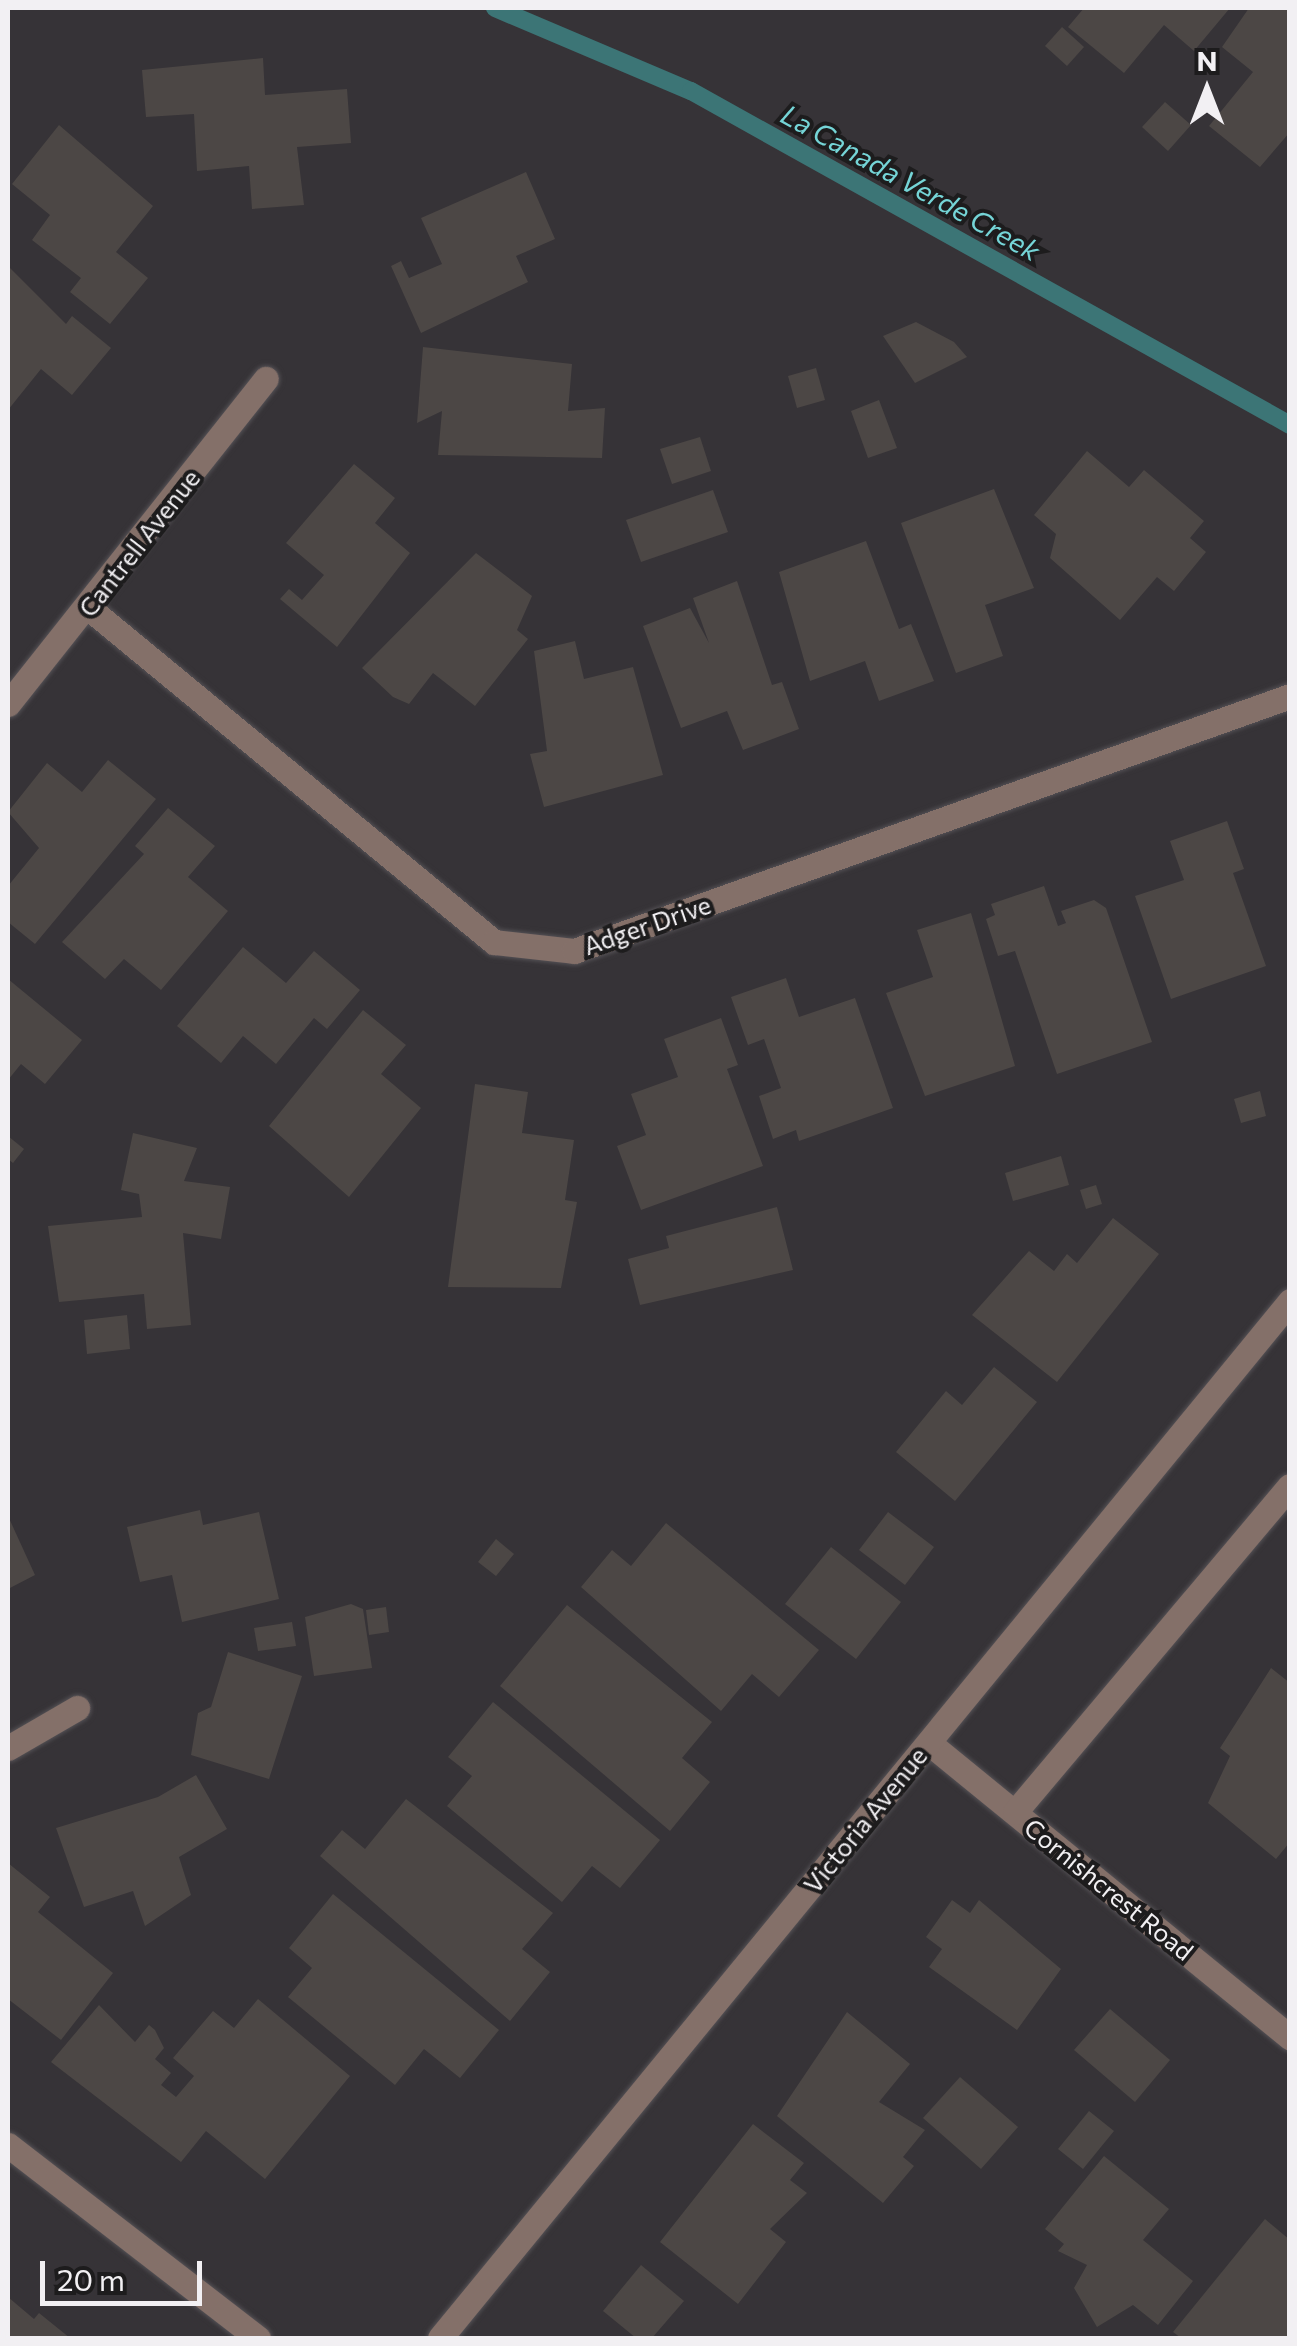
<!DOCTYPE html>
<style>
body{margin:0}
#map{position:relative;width:1297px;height:2346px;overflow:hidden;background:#363337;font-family:Commissioner,sans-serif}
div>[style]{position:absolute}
.stream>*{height:18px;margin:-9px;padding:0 9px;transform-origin:9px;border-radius:9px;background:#3c7576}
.building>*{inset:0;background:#4c4745}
.roads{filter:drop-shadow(0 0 2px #545155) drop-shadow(0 0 2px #545155)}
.minor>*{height:25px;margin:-12.5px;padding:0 12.5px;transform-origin:12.5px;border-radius:12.5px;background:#847069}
.tertiary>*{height:25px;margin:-12.5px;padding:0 12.5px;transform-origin:12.5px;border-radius:12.5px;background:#847069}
span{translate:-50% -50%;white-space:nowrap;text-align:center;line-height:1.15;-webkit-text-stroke:8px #1d1c1d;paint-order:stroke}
.street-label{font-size:25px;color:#f2f0f3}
.water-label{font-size:28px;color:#75d5d7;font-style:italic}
.frame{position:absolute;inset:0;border:10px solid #f2f0f3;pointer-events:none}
.north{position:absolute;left:1157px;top:40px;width:100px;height:100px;-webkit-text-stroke:8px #1d1c1d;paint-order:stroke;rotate:0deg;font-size:28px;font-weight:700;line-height:40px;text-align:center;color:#f2f0f3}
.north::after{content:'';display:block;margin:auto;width:35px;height:45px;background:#f2f0f3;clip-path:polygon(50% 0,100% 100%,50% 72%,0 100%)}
.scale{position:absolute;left:40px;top:2261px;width:162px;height:45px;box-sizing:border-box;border:5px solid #f2f0f3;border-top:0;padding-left:12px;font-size:30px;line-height:35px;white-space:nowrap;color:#f2f0f3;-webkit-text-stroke:8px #1d1c1d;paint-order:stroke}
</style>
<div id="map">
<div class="stream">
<i style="left:495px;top:8px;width:213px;rotate:23deg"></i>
<i style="left:691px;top:91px;width:686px;rotate:29.14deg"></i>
</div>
<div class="building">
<i style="clip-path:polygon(1084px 8px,1230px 8px,1194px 51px,1164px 25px,1124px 73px,1068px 27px)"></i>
<i style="clip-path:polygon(1249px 8px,1290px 8px,1290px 132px,1260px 167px,1209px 126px,1253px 72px,1222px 47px)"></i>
<i style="clip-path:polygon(1062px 27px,1084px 47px,1067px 66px,1045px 46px)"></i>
<i style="clip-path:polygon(263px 58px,265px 95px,347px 89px,351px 143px,297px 147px,304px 205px,252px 209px,249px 166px,197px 171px,194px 114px,146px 117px,142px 70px)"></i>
<i style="clip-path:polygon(1165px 102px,1191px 125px,1168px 151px,1142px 127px)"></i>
<i style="clip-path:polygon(59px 125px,153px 206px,116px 252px,148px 278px,110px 324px,70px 292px,81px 278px,32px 240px,50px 215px,12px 184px)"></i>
<i style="clip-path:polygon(526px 172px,555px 239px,516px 256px,528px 282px,421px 333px,391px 266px,401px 261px,409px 278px,442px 264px,421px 218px)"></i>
<i style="clip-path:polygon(8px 266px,66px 324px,72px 316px,111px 348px,72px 395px,41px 369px,8px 410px)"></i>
<i style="clip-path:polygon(916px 322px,954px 342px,967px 357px,915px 383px,883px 336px)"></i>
<i style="clip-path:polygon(423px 347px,572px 364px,568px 411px,605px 408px,602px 458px,438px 455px,442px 411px,417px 423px)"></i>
<i style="clip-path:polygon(816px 368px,825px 400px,797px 408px,788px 376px)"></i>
<i style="clip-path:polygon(879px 400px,897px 448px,868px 458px,851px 411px)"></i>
<i style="clip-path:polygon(700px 437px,711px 471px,672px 484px,660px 449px)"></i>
<i style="clip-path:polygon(1087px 451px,1129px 487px,1144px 470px,1204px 521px,1190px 538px,1206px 552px,1174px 591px,1157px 577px,1120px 620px,1050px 558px,1056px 534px,1034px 515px)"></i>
<i style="clip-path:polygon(354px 464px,395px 498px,375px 523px,410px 553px,337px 647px,280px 599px,289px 589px,302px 600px,324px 575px,286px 543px)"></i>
<i style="clip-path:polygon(994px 489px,1034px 588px,985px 605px,1003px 656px,956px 673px,901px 523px)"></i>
<i style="clip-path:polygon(713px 490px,728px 532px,641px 562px,626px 520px)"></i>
<i style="clip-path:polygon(866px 541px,899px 629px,911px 624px,934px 681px,879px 701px,865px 661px,810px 681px,779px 572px)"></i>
<i style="clip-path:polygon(476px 553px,532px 596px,517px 630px,528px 639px,475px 706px,433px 673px,409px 704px,393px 697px,362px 668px)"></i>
<i style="clip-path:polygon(737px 581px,772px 685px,782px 682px,799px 729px,743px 750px,727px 711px,681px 728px,643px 626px,690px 608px,709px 643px,693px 598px)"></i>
<i style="clip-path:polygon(575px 641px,584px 679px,633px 667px,663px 775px,544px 807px,530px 754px,547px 751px,534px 651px)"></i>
<i style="clip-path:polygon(108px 760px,156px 799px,35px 944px,8px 922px,8px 886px,39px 848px,8px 812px,47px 763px,82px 792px)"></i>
<i style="clip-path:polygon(168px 808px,215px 846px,188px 877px,228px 911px,161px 990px,124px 959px,105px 979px,62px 942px,144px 854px,135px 846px)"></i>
<i style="clip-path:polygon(1227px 821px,1244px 869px,1233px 873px,1266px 966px,1171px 999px,1135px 896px,1184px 880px,1170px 841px)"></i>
<i style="clip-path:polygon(1044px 886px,1058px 926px,1066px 923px,1061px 911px,1094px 900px,1106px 908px,1152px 1042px,1057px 1074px,1015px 951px,998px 956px,986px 919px,995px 915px,991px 904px)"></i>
<i style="clip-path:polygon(971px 913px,1015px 1066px,925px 1096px,886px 993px,933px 977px,917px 930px)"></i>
<i style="clip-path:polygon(243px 947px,286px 983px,314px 951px,360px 990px,327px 1029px,314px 1018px,276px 1064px,243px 1036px,221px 1063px,177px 1026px)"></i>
<i style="clip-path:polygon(786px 978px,799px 1017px,855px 998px,893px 1108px,799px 1141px,796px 1130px,773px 1139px,759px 1096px,781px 1088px,764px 1039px,748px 1045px,731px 997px)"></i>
<i style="clip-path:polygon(8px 979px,82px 1040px,45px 1084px,21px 1064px,8px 1080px)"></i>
<i style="clip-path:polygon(363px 1010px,406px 1045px,381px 1074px,421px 1108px,349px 1197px,269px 1126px)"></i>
<i style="clip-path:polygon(721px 1018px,738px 1065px,727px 1069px,763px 1166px,641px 1210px,617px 1146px,646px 1135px,631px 1094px,678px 1077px,664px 1039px)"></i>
<i style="clip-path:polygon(475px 1084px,528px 1092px,522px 1133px,574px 1140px,565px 1200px,577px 1202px,561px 1288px,448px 1287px)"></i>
<i style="clip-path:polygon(1260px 1091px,1266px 1116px,1241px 1123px,1234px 1099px)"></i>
<i style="clip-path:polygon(133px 1133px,197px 1148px,184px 1181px,230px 1187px,221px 1239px,183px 1233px,191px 1325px,147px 1329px,144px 1294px,59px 1302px,48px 1226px,142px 1217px,139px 1194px,121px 1190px)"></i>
<i style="clip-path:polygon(8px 1136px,24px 1149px,13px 1163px,8px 1159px)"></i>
<i style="clip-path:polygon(1061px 1156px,1069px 1185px,1013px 1201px,1005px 1173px)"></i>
<i style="clip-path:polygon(1096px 1185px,1102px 1204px,1086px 1209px,1080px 1190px)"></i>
<i style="clip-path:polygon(777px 1207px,793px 1270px,640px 1305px,628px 1259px,669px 1248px,666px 1236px)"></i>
<i style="clip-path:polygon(1113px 1218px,1159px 1254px,1057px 1382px,972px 1315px,1029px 1251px,1054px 1271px,1067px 1254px,1077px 1263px)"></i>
<i style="clip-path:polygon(127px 1315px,130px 1349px,87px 1354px,84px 1320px)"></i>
<i style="clip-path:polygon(994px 1367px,1037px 1402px,955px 1501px,896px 1452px,946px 1391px,962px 1405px)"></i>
<i style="clip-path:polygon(200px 1510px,203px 1525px,259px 1512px,279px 1599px,182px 1622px,172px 1575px,140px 1582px,127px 1527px)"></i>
<i style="clip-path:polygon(888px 1512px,934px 1547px,905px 1585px,859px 1550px)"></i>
<i style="clip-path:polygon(8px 1516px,35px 1575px,8px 1589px)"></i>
<i style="clip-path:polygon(666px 1523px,819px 1650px,779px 1697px,752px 1674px,721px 1711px,581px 1587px,612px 1550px,631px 1566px)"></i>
<i style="clip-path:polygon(496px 1539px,514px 1554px,496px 1576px,478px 1562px)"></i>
<i style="clip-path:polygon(831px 1547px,901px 1602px,856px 1659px,785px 1604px)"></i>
<i style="clip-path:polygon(351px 1604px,363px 1609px,372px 1668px,314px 1676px,305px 1617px)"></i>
<i style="clip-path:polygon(567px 1605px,712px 1722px,682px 1758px,710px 1782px,670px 1831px,500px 1686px)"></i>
<i style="clip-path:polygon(386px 1607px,389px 1632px,369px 1635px,366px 1610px)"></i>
<i style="clip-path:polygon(292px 1622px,296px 1646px,258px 1651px,254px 1628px)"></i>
<i style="clip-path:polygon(228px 1652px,302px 1676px,269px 1779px,191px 1755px,198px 1713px,211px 1707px)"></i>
<i style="clip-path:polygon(1271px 1668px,1290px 1683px,1290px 1842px,1276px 1859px,1208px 1803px,1230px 1756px,1220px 1748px)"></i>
<i style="clip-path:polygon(493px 1702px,660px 1840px,620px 1888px,592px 1866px,562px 1902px,447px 1806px,472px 1776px,448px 1757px)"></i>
<i style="clip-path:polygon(196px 1775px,227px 1829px,179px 1857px,191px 1895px,145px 1926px,133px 1891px,84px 1907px,56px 1828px,158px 1797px)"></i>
<i style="clip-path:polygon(406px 1799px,553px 1913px,522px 1949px,550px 1972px,510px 2021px,320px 1856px,342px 1830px,365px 1849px)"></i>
<i style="clip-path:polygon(8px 1863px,50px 1897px,38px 1912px,113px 1973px,61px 2040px,8px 1999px)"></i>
<i style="clip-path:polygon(333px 1894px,499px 2030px,460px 2078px,424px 2049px,395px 2085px,288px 1997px,312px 1968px,289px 1948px)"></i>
<i style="clip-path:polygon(952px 1900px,970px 1913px,979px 1900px,1061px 1969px,1017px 2030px,929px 1967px,942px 1949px,926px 1937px)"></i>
<i style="clip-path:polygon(258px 1999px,350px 2076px,265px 2179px,206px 2131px,181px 2162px,51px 2062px,99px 2005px,135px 2042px,149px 2025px,155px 2030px,164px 2048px,155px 2059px,171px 2073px,161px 2085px,176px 2097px,194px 2076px,173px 2058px,213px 2011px,234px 2028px)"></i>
<i style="clip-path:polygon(1110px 2009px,1170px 2060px,1135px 2102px,1074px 2050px)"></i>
<i style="clip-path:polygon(847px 2012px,910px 2064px,879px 2102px,925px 2130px,903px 2157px,914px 2166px,883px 2203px,777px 2116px)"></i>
<i style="clip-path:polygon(960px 2077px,1018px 2127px,981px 2169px,923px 2118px)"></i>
<i style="clip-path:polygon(1089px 2111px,1114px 2131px,1083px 2169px,1058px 2149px)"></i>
<i style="clip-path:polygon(753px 2124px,804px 2163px,790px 2180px,807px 2193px,770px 2229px,786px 2242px,738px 2304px,660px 2242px)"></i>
<i style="clip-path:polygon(1104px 2156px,1169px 2209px,1143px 2240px,1193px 2281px,1158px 2325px,1133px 2305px,1097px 2327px,1074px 2288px,1087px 2265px,1058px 2251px,1064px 2244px,1045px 2229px)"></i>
<i style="clip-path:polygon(1265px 2219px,1290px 2240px,1290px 2338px,1181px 2338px,1173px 2332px)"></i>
<i style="clip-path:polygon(641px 2265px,684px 2301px,652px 2338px,636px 2338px,603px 2311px)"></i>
<i style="clip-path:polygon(8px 2297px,34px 2319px,39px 2313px,70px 2338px,8px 2338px)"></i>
</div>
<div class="roads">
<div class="minor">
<i style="left:90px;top:609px;width:524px;rotate:39.5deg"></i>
<i style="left:494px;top:942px;width:81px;rotate:6.4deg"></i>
<i style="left:574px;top:951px;width:760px;rotate:-19.6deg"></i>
<i style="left:8px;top:704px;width:415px;rotate:-51.6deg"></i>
<i style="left:929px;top:1743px;width:466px;rotate:39.2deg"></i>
<i style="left:8px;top:1748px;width:80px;rotate:-30.1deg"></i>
<i style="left:1015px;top:1812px;width:426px;rotate:-49.9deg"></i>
<i style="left:8px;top:2145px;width:316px;rotate:37.7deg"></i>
</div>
<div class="tertiary">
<i style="left:440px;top:2338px;width:1341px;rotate:-50.66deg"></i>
</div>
</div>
<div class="street-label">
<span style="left:139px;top:543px;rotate:-52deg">Cantrell Avenue</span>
<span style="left:647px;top:925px;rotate:-19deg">Adger Drive</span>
<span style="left:865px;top:1820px;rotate:-51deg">Victoria Avenue</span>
<span style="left:1109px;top:1889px;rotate:39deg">Cornishcrest Road</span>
</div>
<div class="water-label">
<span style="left:911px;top:182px;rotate:29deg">La Canada Verde Creek</span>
</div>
<div class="frame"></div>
<div class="north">N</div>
<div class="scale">20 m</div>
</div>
